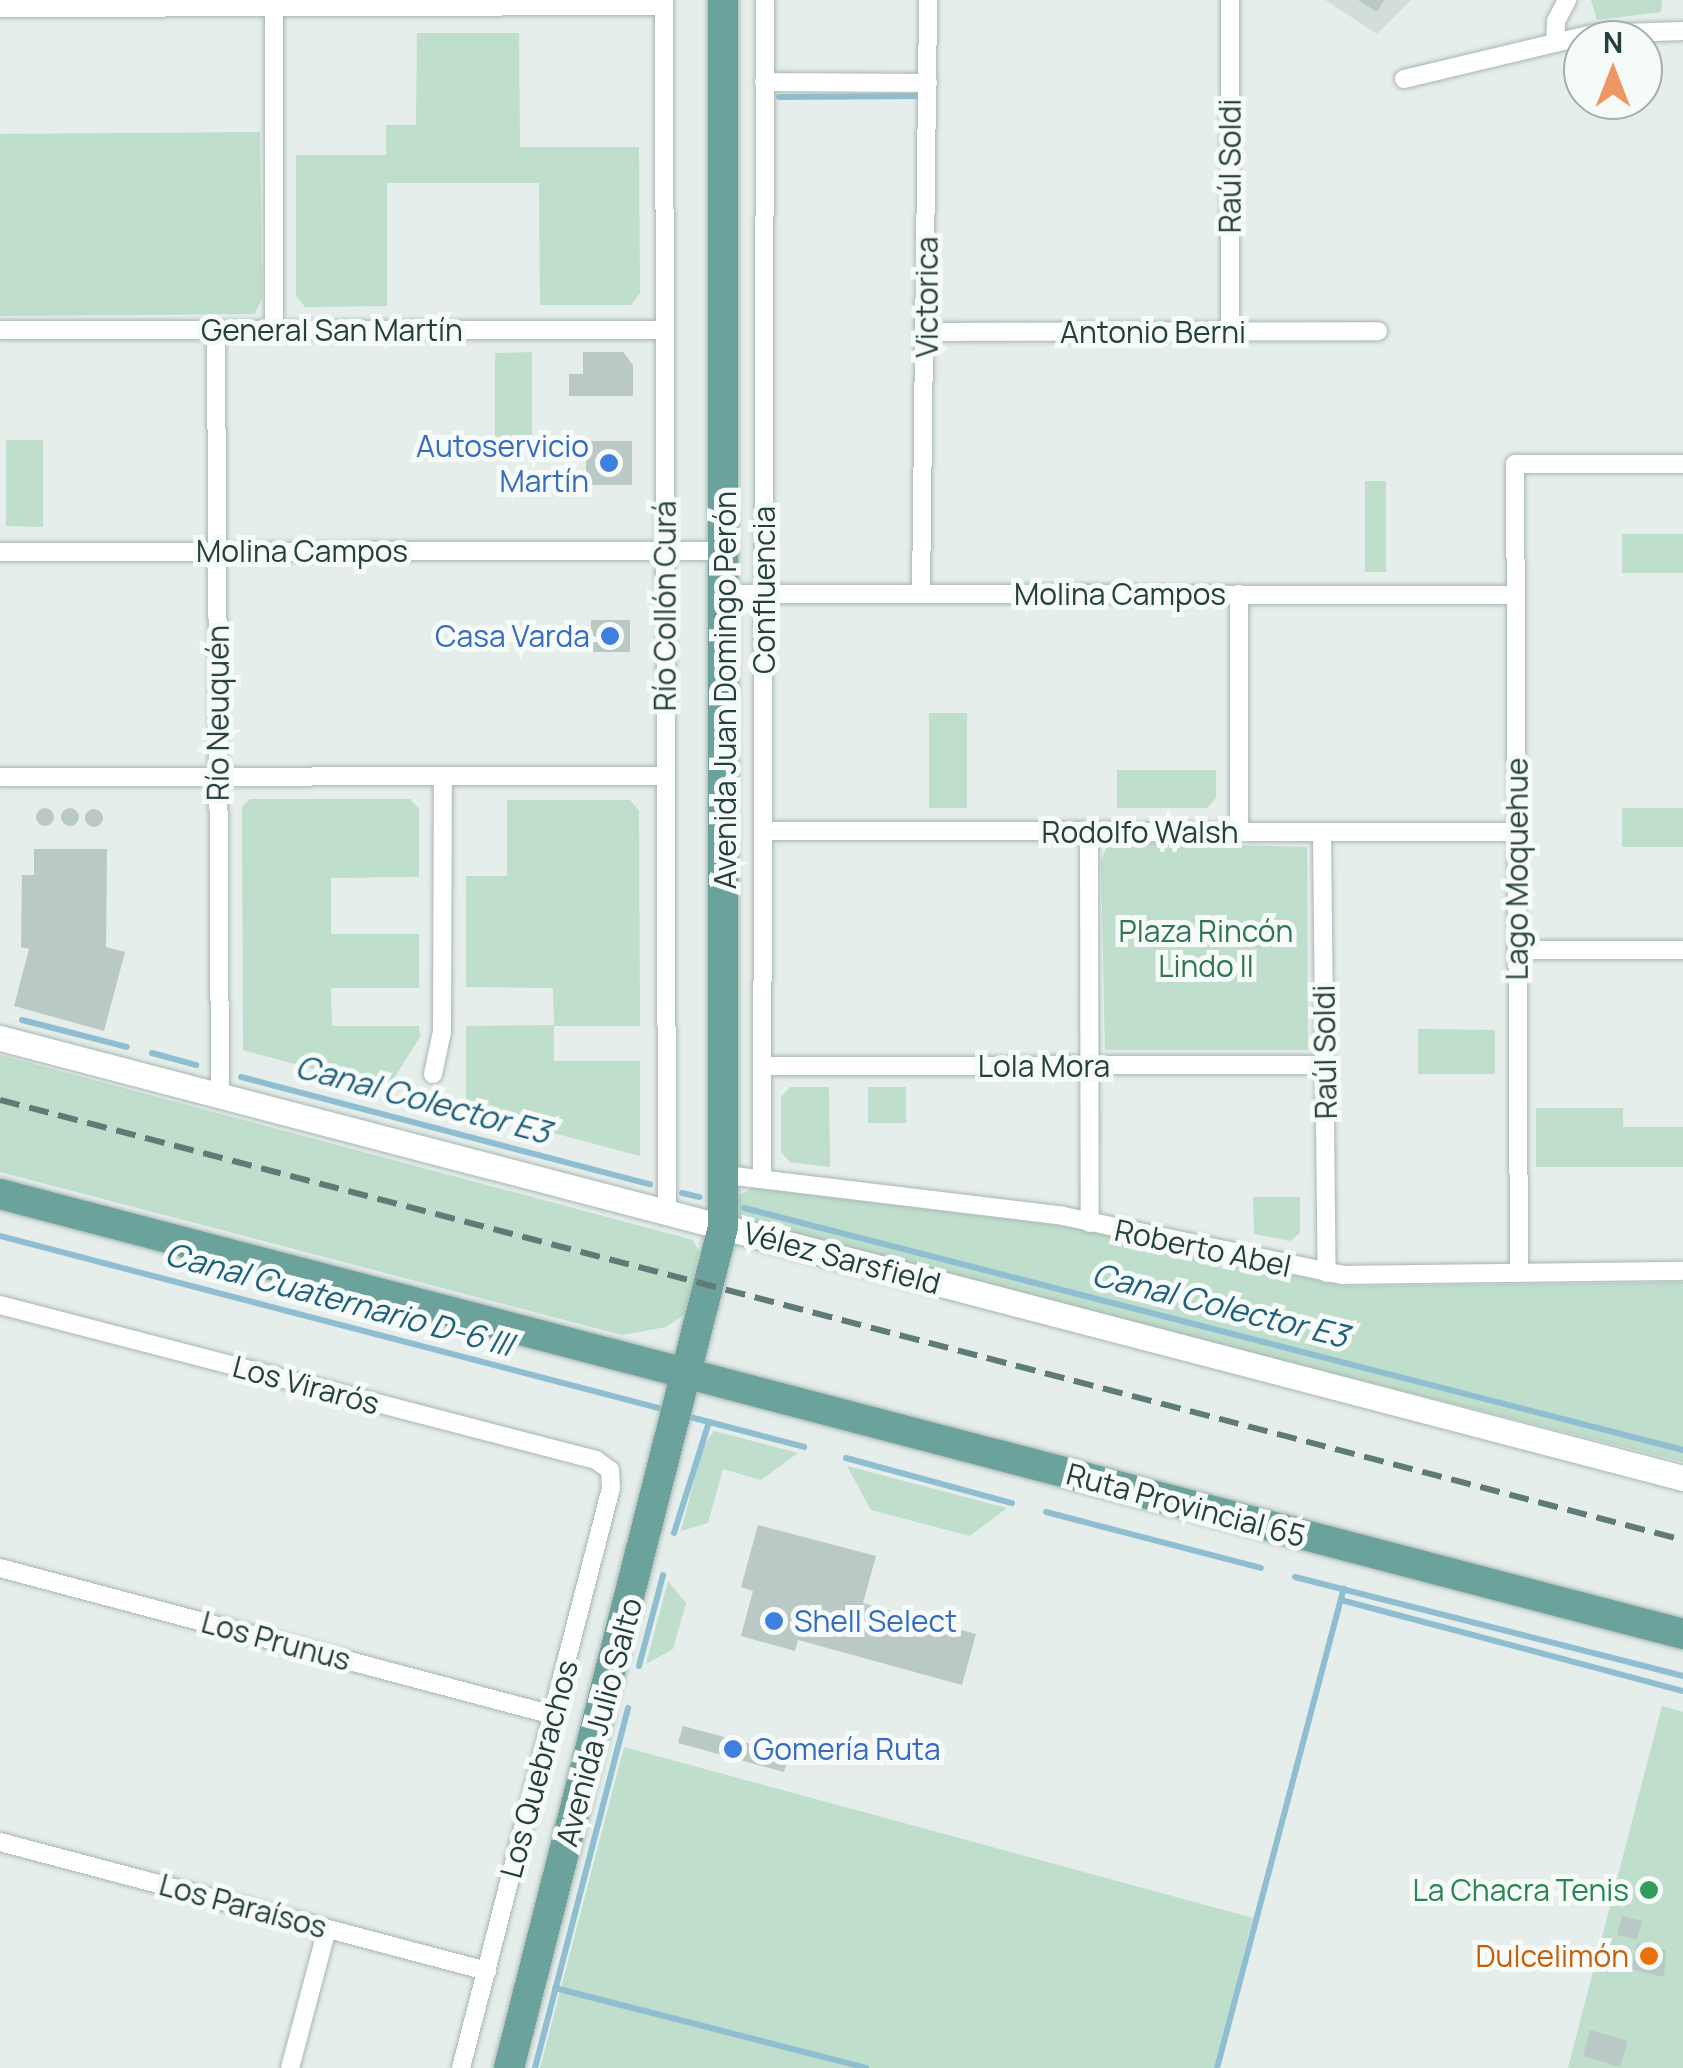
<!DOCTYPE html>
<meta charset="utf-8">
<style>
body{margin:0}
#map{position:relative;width:1683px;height:2068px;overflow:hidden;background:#e5eeeb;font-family:Manrope,sans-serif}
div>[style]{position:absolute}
.built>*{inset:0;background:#d3deda}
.green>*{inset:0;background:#bfdecb}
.stream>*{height:6px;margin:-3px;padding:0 3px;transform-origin:3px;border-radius:3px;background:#8fbed1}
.building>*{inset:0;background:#bac9c5}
.round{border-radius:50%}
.roads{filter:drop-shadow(0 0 2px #a7b6b3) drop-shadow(0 0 2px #a7b6b3)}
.street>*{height:18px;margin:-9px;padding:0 9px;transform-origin:9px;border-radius:9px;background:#fff}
.secondary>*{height:25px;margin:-12.5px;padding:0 12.5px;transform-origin:12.5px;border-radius:12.5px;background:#fff}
.primary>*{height:30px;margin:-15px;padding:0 15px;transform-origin:15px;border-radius:15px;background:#6ba29b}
.rail>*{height:6px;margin-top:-3px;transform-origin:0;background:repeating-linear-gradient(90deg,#5f7b77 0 20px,transparent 0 30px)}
.dots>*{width:28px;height:28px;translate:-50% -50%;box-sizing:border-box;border:5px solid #f6faf9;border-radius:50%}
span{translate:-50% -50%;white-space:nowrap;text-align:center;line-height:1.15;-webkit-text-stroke:10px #f6faf9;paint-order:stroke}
.street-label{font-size:30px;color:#24403c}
.shop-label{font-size:30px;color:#366cbe}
.right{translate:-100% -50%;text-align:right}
.left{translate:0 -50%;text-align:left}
.park-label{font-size:30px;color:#2f7654}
.leisure-label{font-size:30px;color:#27864d}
.food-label{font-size:30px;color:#c56008}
.water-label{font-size:32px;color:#1f607b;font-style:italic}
.north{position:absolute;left:1563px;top:20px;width:100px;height:100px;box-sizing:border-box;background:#f6faf9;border:2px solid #a2b0ad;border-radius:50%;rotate:0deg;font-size:28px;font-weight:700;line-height:40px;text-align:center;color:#24403c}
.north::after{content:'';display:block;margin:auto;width:35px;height:45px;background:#ef9762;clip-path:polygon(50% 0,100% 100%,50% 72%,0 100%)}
</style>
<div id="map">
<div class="built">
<i style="clip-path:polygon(1325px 0,1411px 0,1377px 34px)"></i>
</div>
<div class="green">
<i style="clip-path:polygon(1591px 0,1662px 0,1661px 12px,1597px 20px)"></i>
<i style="clip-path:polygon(417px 33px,519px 33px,520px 147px,639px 147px,640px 293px,631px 305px,540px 305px,539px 183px,387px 183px,387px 306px,305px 307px,296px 296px,296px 155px,386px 155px,386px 125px,416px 125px)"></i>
<i style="clip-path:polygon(260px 132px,262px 298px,255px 314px,0 316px,0 134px)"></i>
<i style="clip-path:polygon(532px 352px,532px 441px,495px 441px,495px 353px)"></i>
<i style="clip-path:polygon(6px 440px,43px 440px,43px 527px,6px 526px)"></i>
<i style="clip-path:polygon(1365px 481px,1386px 481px,1386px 572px,1365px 572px)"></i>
<i style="clip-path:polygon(1622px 534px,1683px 534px,1683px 573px,1622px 573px)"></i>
<i style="clip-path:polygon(929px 713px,967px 713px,967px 808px,929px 808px)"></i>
<i style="clip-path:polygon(1117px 770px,1216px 770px,1216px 798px,1207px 808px,1117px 808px)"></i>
<i style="clip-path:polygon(250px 799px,410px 799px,419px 809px,419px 877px,331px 878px,331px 934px,419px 934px,419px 988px,331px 988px,332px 1026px,419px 1026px,420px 1037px,387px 1089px,243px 1050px,242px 807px)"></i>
<i style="clip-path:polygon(507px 800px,630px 800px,639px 811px,640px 1026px,554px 1026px,554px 1061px,640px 1061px,640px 1156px,466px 1110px,466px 1026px,554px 1025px,553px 988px,466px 987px,466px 876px,507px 876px)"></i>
<i style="clip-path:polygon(1622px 808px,1683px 808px,1683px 847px,1622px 847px)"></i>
<i style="clip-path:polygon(1119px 842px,1307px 847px,1308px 1050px,1105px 1050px,1101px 861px,1106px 848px)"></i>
<i style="clip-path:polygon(1418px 1029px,1495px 1030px,1495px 1074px,1418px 1074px)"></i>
<i style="clip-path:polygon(0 1055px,693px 1240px,699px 1252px,685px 1314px,666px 1327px,622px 1335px,0 1172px)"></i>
<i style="clip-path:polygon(790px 1087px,829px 1087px,830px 1167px,790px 1162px,781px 1152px,781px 1097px)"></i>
<i style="clip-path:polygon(868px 1087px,906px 1087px,906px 1123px,868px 1123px)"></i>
<i style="clip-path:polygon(1536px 1108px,1623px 1108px,1623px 1127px,1683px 1127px,1683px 1167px,1536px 1167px)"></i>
<i style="clip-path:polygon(752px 1188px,1065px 1226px,1343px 1286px,1683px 1282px,1683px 1462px,747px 1225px,739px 1216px,739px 1195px)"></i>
<i style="clip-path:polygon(1253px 1197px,1300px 1197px,1300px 1233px,1290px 1241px,1254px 1234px)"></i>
<i style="clip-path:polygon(714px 1431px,798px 1453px,761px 1480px,723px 1469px,708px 1523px,681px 1531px,703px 1446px)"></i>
<i style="clip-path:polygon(847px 1466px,1007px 1508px,970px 1536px,871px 1510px)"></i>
<i style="clip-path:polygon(668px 1581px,686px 1603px,673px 1649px,646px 1664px)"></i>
<i style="clip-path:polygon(1662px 1706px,1683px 1712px,1683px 2068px,1568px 2068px)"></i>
<i style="clip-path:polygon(624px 1747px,1253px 1918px,1214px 2068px,540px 2068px)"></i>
</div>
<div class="stream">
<i style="left:779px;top:97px;width:147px;rotate:-0.4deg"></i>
<i style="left:22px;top:1020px;width:108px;rotate:14.4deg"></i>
<i style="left:152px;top:1053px;width:46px;rotate:15.3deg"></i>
<i style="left:241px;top:1077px;width:423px;rotate:14.7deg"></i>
<i style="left:682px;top:1193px;width:18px;rotate:13deg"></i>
<i style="left:744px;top:1208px;width:970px;rotate:14.45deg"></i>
<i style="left:0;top:1236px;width:688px;rotate:14.64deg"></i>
<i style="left:690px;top:1417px;width:118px;rotate:14.7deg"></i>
<i style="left:846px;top:1458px;width:172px;rotate:15.2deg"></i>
<i style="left:1046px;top:1512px;width:222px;rotate:14.6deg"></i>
<i style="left:674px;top:1533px;width:116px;rotate:-72.5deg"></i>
<i style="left:1295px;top:1577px;width:400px;rotate:14.3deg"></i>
<i style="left:1341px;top:1600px;width:354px;rotate:14.9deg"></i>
<i style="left:639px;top:1666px;width:94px;rotate:-75.2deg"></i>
<i style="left:555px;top:1988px;width:321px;rotate:14.4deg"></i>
<i style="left:535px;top:2068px;width:372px;rotate:-75.5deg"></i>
<i style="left:1217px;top:2068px;width:496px;rotate:-75.2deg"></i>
</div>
<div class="building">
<i style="clip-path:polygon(1358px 0,1384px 0,1377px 12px)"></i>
<i style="clip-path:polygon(583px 352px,623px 352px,633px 365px,633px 396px,569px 396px,569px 374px,583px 374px)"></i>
<i style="clip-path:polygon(586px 441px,632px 441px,632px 485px,586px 485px)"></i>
<i style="clip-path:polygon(591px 620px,630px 620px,630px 652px,591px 652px)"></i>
<i class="round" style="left:36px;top:808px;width:18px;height:18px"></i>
<i class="round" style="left:61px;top:808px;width:18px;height:18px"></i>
<i class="round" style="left:85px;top:809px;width:18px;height:18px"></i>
<i style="clip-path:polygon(34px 849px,107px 849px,106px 947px,125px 952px,104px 1031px,14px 1006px,29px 949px,21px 947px,22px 875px,34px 875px)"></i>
<i style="clip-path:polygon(758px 1525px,876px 1556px,863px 1603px,976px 1634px,962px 1685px,798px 1640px,795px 1651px,741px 1636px,753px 1591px,741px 1587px)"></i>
<i style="clip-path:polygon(683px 1726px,789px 1754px,784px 1772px,678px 1743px)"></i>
<i style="clip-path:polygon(1622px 1916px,1642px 1921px,1637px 1939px,1617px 1935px)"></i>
<i style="clip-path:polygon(1637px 1943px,1666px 1950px,1664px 1977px,1631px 1969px)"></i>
<i style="clip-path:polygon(1590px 2030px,1628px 2041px,1620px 2067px,1583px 2056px)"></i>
</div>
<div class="roads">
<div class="street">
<i style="left:274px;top:0;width:330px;rotate:90deg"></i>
<i style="left:664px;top:0;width:1212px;rotate:89.86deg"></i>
<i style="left:1230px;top:0;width:331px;rotate:90deg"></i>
<i style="left:0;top:8px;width:664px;rotate:-0.17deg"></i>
<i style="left:1555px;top:43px;width:22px;rotate:-87deg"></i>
<i style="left:1556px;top:21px;width:24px;rotate:-62deg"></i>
<i style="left:1404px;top:79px;width:194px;rotate:-13.4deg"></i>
<i style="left:1593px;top:34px;width:90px;rotate:-1.9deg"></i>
<i style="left:764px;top:82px;width:164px;rotate:0.3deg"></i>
<i style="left:0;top:330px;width:665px"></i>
<i style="left:216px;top:330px;width:766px;rotate:89.7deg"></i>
<i style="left:927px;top:332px;width:451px;rotate:-0.1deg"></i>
<i style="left:0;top:552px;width:724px;rotate:-0.08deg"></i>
<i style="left:725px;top:594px;width:790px;rotate:0.07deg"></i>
<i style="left:921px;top:594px;width:594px;rotate:-89.32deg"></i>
<i style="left:1239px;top:594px;width:238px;rotate:90deg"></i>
<i style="left:0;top:777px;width:665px;rotate:-0.09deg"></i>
<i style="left:763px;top:831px;width:754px;rotate:0.08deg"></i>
<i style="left:1089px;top:832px;width:391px;rotate:89.9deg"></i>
<i style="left:1322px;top:832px;width:441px;rotate:89.4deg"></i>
<i style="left:1518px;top:950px;width:165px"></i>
<i style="left:763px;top:1066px;width:562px;rotate:-0.1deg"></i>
<i style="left:433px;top:1074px;width:43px;rotate:-77.9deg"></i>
<i style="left:442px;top:1032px;width:256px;rotate:-89.8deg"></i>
<i style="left:726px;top:1175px;width:339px;rotate:6.9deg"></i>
<i style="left:1063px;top:1216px;width:286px;rotate:11.9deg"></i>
<i style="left:1343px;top:1275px;width:340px;rotate:-0.7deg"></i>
<i style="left:762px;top:1179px;width:1179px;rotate:-89.85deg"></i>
<i style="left:1519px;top:1273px;width:809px;rotate:-90.28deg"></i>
<i style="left:1515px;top:464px;width:168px"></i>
<i style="left:0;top:1305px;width:616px;rotate:14.58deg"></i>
<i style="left:596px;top:1460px;width:17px;rotate:36deg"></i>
<i style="left:610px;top:1470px;width:18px;rotate:87deg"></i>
<i style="left:611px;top:1488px;width:599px;rotate:104.5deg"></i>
<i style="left:0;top:1568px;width:572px;rotate:14.89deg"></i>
<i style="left:0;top:1842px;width:504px;rotate:14.84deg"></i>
<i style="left:290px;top:2068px;width:144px;rotate:-75.1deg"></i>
</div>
<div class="secondary">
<i style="left:0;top:1038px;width:1740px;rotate:14.65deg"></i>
</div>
<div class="primary">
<i style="left:0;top:1194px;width:1740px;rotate:14.65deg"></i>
<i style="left:509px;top:2068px;width:868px;rotate:-75.72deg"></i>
<i style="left:723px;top:1227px;width:1227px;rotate:-90deg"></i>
</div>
</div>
<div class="rail">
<i style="left:0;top:1100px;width:1740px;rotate:14.65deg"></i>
</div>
<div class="dots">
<i style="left:609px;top:463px;background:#3f7fe0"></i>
<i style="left:610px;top:636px;background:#3f7fe0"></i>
<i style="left:774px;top:1621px;background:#3f7fe0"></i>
<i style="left:733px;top:1749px;background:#3f7fe0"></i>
<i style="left:1649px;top:1890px;background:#2e9e5b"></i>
<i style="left:1649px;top:1956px;background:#e8710a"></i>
</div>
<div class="street-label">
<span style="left:1230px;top:166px;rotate:-90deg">Raúl Soldi</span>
<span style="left:927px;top:297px;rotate:-90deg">Victorica</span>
<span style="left:332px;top:330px">General San Martín</span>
<span style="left:1153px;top:332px">Antonio Berni</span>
<span style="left:302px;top:551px">Molina Campos</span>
<span style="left:764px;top:590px;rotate:-90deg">Confluencia</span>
<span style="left:1120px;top:594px">Molina Campos</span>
<span style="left:665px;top:606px;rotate:-90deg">Río Collón Curá</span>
<span style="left:725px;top:690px;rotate:-90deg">Avenida Juan Domingo Perón</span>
<span style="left:218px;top:713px;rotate:-90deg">Río Neuquén</span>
<span style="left:1140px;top:832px">Rodolfo Walsh</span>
<span style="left:1517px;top:869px;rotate:-90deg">Lago Moquehue</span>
<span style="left:1325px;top:1052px;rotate:-91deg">Raúl Soldi</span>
<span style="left:1044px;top:1066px">Lola Mora</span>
<span style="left:1203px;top:1248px;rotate:12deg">Roberto Abel</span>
<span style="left:842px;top:1258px;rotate:15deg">Vélez Sarsfield</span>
<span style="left:306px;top:1385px;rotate:15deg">Los Virarós</span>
<span style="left:1186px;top:1505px;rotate:15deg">Ruta Provincial 65</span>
<span style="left:276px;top:1641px;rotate:15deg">Los Prunus</span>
<span style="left:599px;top:1722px;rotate:-75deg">Avenida Julio Salto</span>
<span style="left:539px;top:1769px;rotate:-75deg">Los Quebrachos</span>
<span style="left:243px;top:1906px;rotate:15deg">Los Paraísos</span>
</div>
<div class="shop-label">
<span class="right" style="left:589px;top:463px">Autoservicio<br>Martín</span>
<span class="right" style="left:590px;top:636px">Casa Varda</span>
<span class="left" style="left:794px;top:1621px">Shell Select</span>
<span class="left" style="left:753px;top:1749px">Gomería Ruta</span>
</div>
<div class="park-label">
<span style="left:1206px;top:948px">Plaza Rincón<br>Lindo II</span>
</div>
<div class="leisure-label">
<span class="right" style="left:1629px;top:1890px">La Chacra Tenis</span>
</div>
<div class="food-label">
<span class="right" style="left:1629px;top:1956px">Dulcelimón</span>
</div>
<div class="water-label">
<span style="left:423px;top:1099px;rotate:15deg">Canal Colector E3</span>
<span style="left:339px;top:1299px;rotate:15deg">Canal Cuaternario D-6 III</span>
<span style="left:1220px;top:1305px;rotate:14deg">Canal Colector E3</span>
</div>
<div class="north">N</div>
</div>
